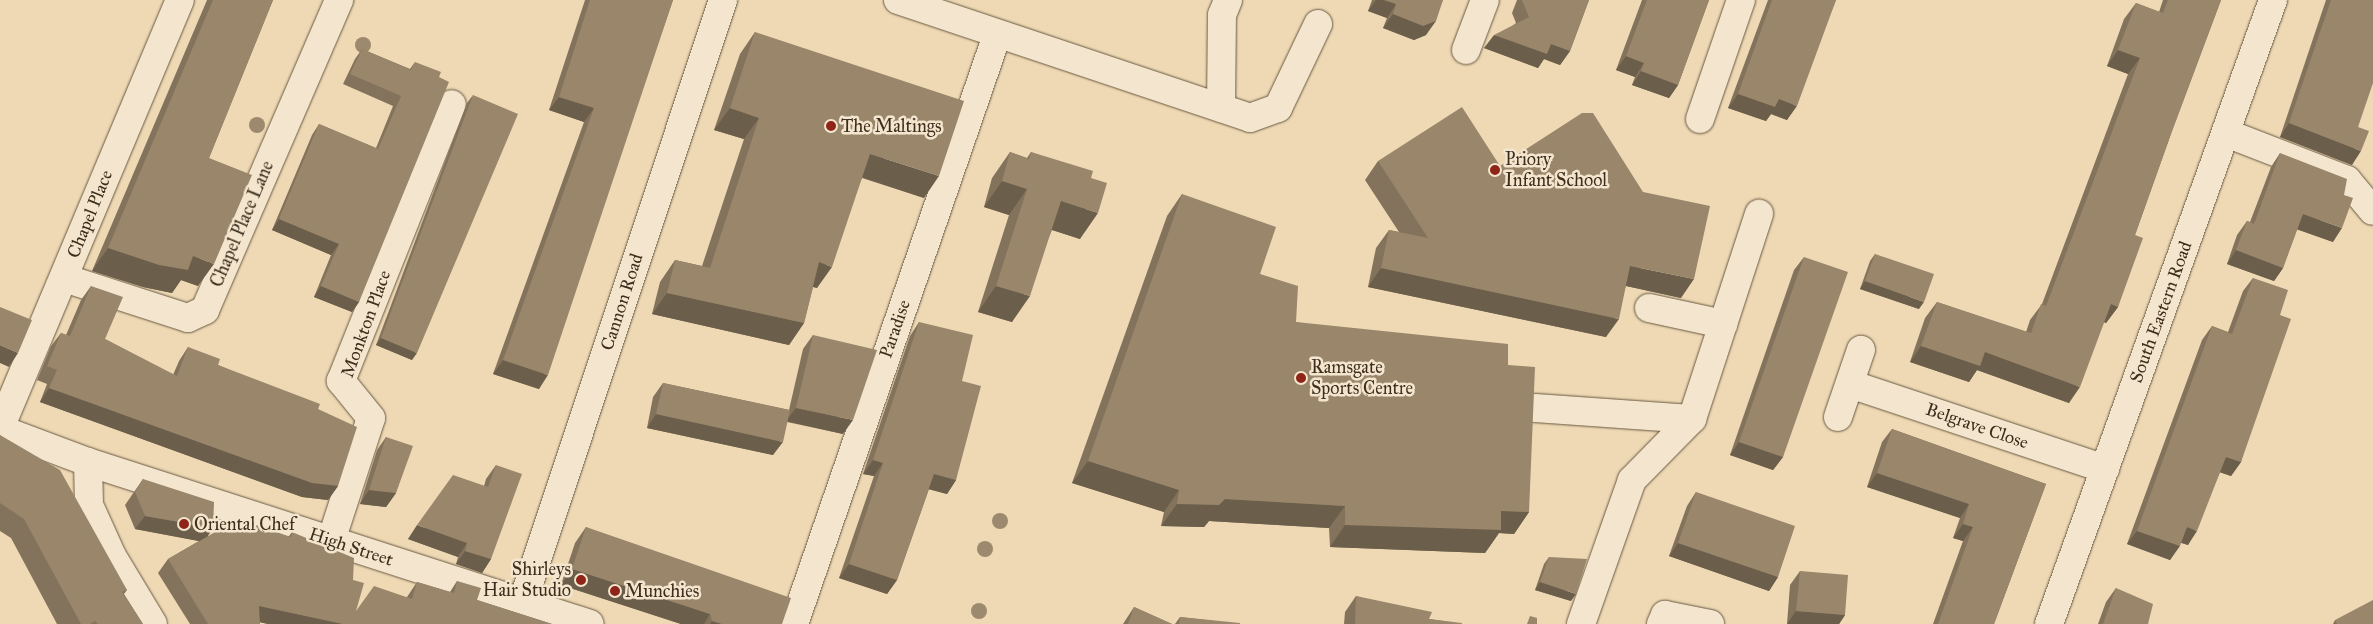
<!DOCTYPE html>
<style>
body{margin:0}
#map{position:relative;width:2373px;height:624px;overflow:hidden;background:#eed9b4;font-family:"IM FELL Great Primer",serif}
div>[style]{position:absolute}
.roads{filter:drop-shadow(0 0 1px #695842) drop-shadow(0 0 1px #695842)}
.minor>*{height:28px;margin:-14px;padding:0 14px;transform-origin:14px;border-radius:14px;background:#f4e6ce}
.trees>*{width:16px;height:16px;margin:-8px;border-radius:50%;background:#9d8a6e}
.wall>*{inset:0;background:#84735c}
.shaded-wall>*{inset:0;background:#6b5e4b}
.building>*{inset:0;background:#99866b}
.dots>*{width:14px;height:14px;translate:-50% -50%;box-sizing:border-box;border:2px solid #f4e6ce;border-radius:50%}
span{translate:-50% -50%;white-space:nowrap;text-align:center;line-height:1.15;-webkit-text-stroke:5px #f4e6ce;paint-order:stroke}
.poi-label{font-size:18px;color:#3d2d1c}
.left{translate:0 -50%;text-align:left}
.right{translate:-100% -50%;text-align:right}
.street-label{font-size:18px;color:#3d2d1c}
</style>
<div id="map">
<div class="roads">
<div class="minor">
<i style="left:898px;top:0;width:371px;rotate:18.5deg"></i>
<i style="left:1250px;top:118px;width:30px;rotate:-20deg"></i>
<i style="left:1278px;top:108px;width:93px;rotate:-64.5deg"></i>
<i style="left:1466px;top:50px;width:53px;rotate:-69.2deg"></i>
<i style="left:1221px;top:108px;width:93px;rotate:-89.4deg"></i>
<i style="left:1222px;top:15px;width:16px;rotate:-68deg"></i>
<i style="left:1700px;top:119px;width:126px;rotate:-71deg"></i>
<i style="left:2226px;top:133px;width:130px;rotate:21.2deg"></i>
<i style="left:2347px;top:180px;width:40px;rotate:50deg"></i>
<i style="left:64px;top:278px;width:130px;rotate:17.9deg"></i>
<i style="left:188px;top:318px;width:19px;rotate:-25deg"></i>
<i style="left:205px;top:310px;width:338px;rotate:-66.6deg"></i>
<i style="left:1649px;top:308px;width:76px;rotate:12.2deg"></i>
<i style="left:1850px;top:384px;width:269px;rotate:18.4deg"></i>
<i style="left:1535px;top:408px;width:157px;rotate:4deg"></i>
<i style="left:1838px;top:417px;width:71px;rotate:-71.1deg"></i>
<i style="left:0;top:428px;width:464px;rotate:-67.2deg"></i>
<i style="left:0;top:429px;width:94px;rotate:20.6deg"></i>
<i style="left:88px;top:462px;width:527px;rotate:17.89deg"></i>
<i style="left:88px;top:462px;width:43px;rotate:88.7deg"></i>
<i style="left:89px;top:505px;width:56px;rotate:65.7deg"></i>
<i style="left:112px;top:556px;width:79px;rotate:58.9deg"></i>
<i style="left:331px;top:541px;width:129px;rotate:-72deg"></i>
<i style="left:371px;top:418px;width:48px;rotate:-129deg"></i>
<i style="left:341px;top:381px;width:298px;rotate:-68.2deg"></i>
<i style="left:522px;top:604px;width:637px;rotate:-71.59deg"></i>
<i style="left:794px;top:624px;width:623px;rotate:-70.98deg"></i>
<i style="left:1581px;top:624px;width:153px;rotate:-70.5deg"></i>
<i style="left:1632px;top:480px;width:86px;rotate:-45.5deg"></i>
<i style="left:1692px;top:419px;width:216px;rotate:-71.9deg"></i>
<i style="left:1661px;top:624px;width:10px;rotate:-66deg"></i>
<i style="left:1665px;top:615px;width:46px;rotate:11.3deg"></i>
<i style="left:2049px;top:624px;width:663px;rotate:-70.25deg"></i>
</div>
</div>
<div class="trees">
<i style="left:363px;top:45px"></i>
<i style="left:257px;top:125px"></i>
<i style="left:1000px;top:521px"></i>
<i style="left:985px;top:549px"></i>
<i style="left:979px;top:611px"></i>
</div>
<div class="wall">
<i style="clip-path:polygon(207px 0,273px 0,209px 158px,198px 286px,181px 280px,172px 293px,143px 287px,92px 271px)"></i>
<i style="clip-path:polygon(585px 0,673px 0,539px 389px,493px 374px,584px 122px,549px 110px)"></i>
<i style="clip-path:polygon(1372px 0,1443px 0,1426px 35px,1414px 40px,1383px 28px,1387px 18px,1368px 11px)"></i>
<i style="clip-path:polygon(1517px 0,1589px 0,1570px 51px,1560px 65px,1544px 59px,1538px 68px,1484px 48px,1516px 23px,1512px 13px)"></i>
<i style="clip-path:polygon(1642px 0,1709px 0,1678px 85px,1669px 98px,1632px 85px,1635px 77px,1616px 70px)"></i>
<i style="clip-path:polygon(1768px 0,1836px 0,1787px 120px,1771px 114px,1766px 121px,1728px 108px)"></i>
<i style="clip-path:polygon(2163px 0,2221px 0,2172px 131px,2135px 235px,2118px 307px,2106px 323px,2104px 322px,2069px 403px,1977px 370px,1969px 382px,1910px 362px,1925px 318px,1937px 302px,2026px 332px,2030px 320px,2042px 304px,2128px 74px,2107px 66px,2124px 19px,2136px 3px,2159px 12px)"></i>
<i style="clip-path:polygon(2326px 0,2373px 0,2358px 127px,2352px 165px,2280px 137px)"></i>
<i style="clip-path:polygon(755px 32px,924px 198px,862px 178px,817px 288px,813px 287px,804px 323px,789px 345px,652px 314px,660px 282px,675px 260px,702px 266px,744px 139px,714px 130px,740px 54px)"></i>
<i style="clip-path:polygon(362px 49px,410px 69px,415px 62px,359px 302px,352px 312px,314px 297px,331px 255px,272px 230px,312px 135px,319px 124px,376px 148px,393px 106px,343px 84px,355px 59px)"></i>
<i style="clip-path:polygon(473px 95px,412px 360px,376px 345px,467px 103px)"></i>
<i style="clip-path:polygon(1010px 152px,1027px 158px,1031px 152px,1091px 178px,1080px 239px,1052px 230px,1012px 322px,978px 312px,1009px 215px,984px 207px,992px 178px)"></i>
<i style="clip-path:polygon(2280px 153px,2333px 242px,2297px 229px,2283px 268px,2274px 281px,2227px 264px,2237px 235px,2247px 221px,2250px 222px,2271px 167px)"></i>
<i style="clip-path:polygon(1378px 161px,1500px 166px,1681px 298px,1626px 286px,1606px 337px,1368px 287px,1376px 248px,1389px 230px,1399px 232px,1365px 180px)"></i>
<i style="clip-path:polygon(1182px 194px,1260px 274px,1296px 322px,1508px 365px,1529px 512px,1514px 534px,1499px 533px,1485px 553px,1330px 547px,1329px 528px,1209px 521px,1204px 527px,1161px 526px,1164px 512px,1072px 483px,1167px 216px)"></i>
<i style="clip-path:polygon(1875px 254px,1919px 309px,1860px 289px,1870px 261px)"></i>
<i style="clip-path:polygon(1804px 257px,1783px 457px,1773px 470px,1730px 455px,1794px 270px)"></i>
<i style="clip-path:polygon(2253px 278px,2280px 315px,2241px 462px,2231px 476px,2220px 472px,2188px 545px,2181px 543px,2170px 560px,2127px 544px,2202px 340px,2212px 326px,2228px 332px,2243px 291px)"></i>
<i style="clip-path:polygon(91px 286px,105px 339px,173px 375px,179px 361px,188px 347px,218px 365px,318px 409px,338px 486px,328px 500px,302px 497px,40px 402px,47px 384px,37px 380px,51px 346px,61px 333px,66px 335px,81px 300px)"></i>
<i style="clip-path:polygon(919px 322px,962px 381px,956px 480px,947px 494px,929px 489px,897px 580px,887px 594px,839px 578px,874px 476px,863px 474px,910px 336px)"></i>
<i style="clip-path:polygon(813px 335px,843px 434px,787px 422px,773px 455px,647px 428px,653px 397px,663px 383px,789px 410px,803px 349px)"></i>
<i style="clip-path:polygon(1892px 429px,2046px 484px,1994px 624px,1933px 624px,1963px 541px,1953px 538px,1960px 518px,1867px 487px,1882px 442px)"></i>
<i style="clip-path:polygon(0 435px,127px 590px,124px 594px,143px 624px,57px 624px,11px 538px,0 531px)"></i>
<i style="clip-path:polygon(386px 437px,396px 493px,386px 507px,360px 504px,377px 450px)"></i>
<i style="clip-path:polygon(496px 465px,491px 559px,482px 573px,456px 564px,458px 557px,408px 539px,484px 486px,486px 479px)"></i>
<i style="clip-path:polygon(143px 479px,208px 536px,289px 536px,292px 532px,353px 580px,356px 611px,407px 597px,417px 582px,450px 592px,457px 581px,477px 600px,552px 624px,268px 624px,260px 622px,260px 624px,190px 624px,158px 573px,168px 559px,199px 541px,135px 529px,125px 505px)"></i>
<i style="clip-path:polygon(1696px 492px,1778px 577px,1769px 591px,1669px 556px,1687px 506px)"></i>
<i style="clip-path:polygon(586px 527px,782px 624px,681px 624px,561px 585px,575px 543px)"></i>
<i style="clip-path:polygon(1549px 557px,1571px 601px,1535px 590px,1544px 564px)"></i>
<i style="clip-path:polygon(1800px 571px,1845px 615px,1839px 624px,1787px 624px,1790px 585px)"></i>
<i style="clip-path:polygon(2116px 588px,2148px 624px,2098px 624px,2106px 602px)"></i>
<i style="clip-path:polygon(1356px 596px,1429px 619px,1462px 624px,1344px 624px,1345px 612px)"></i>
<i style="clip-path:polygon(1134px 607px,1172px 624px,1123px 624px)"></i>
<i style="clip-path:polygon(1180px 617px,1240px 624px,1175px 624px)"></i>
<i style="clip-path:polygon(2335px 620px,2373px 624px,2333px 624px)"></i>
</div>
<div class="shaded-wall">
<i style="clip-path:polygon(1376px 0,1384px 0,1396px 4px,1387px 18px,1368px 11px)"></i>
<i style="clip-path:polygon(1393px 14px,1436px 21px,1426px 35px,1414px 40px,1383px 28px)"></i>
<i style="clip-path:polygon(1494px 35px,1551px 44px,1570px 51px,1560px 65px,1544px 59px,1538px 68px,1484px 48px)"></i>
<i style="clip-path:polygon(2118px 50px,2140px 58px,2128px 74px,2107px 66px)"></i>
<i style="clip-path:polygon(1626px 56px,1644px 63px,1635px 77px,1616px 70px)"></i>
<i style="clip-path:polygon(1641px 71px,1678px 85px,1669px 98px,1632px 85px)"></i>
<i style="clip-path:polygon(1738px 94px,1779px 99px,1797px 106px,1787px 120px,1771px 114px,1766px 121px,1728px 108px)"></i>
<i style="clip-path:polygon(559px 97px,594px 108px,584px 122px,549px 110px)"></i>
<i style="clip-path:polygon(730px 108px,759px 118px,744px 139px,714px 130px)"></i>
<i style="clip-path:polygon(2289px 123px,2361px 151px,2352px 165px,2280px 137px)"></i>
<i style="clip-path:polygon(870px 154px,939px 176px,924px 198px,855px 175px)"></i>
<i style="clip-path:polygon(1002px 181px,1027px 189px,1009px 215px,984px 207px)"></i>
<i style="clip-path:polygon(1061px 201px,1098px 213px,1080px 239px,1043px 227px)"></i>
<i style="clip-path:polygon(2303px 214px,2342px 228px,2333px 242px,2293px 228px)"></i>
<i style="clip-path:polygon(279px 219px,339px 244px,331px 255px,272px 230px)"></i>
<i style="clip-path:polygon(108px 248px,193px 256px,214px 264px,198px 286px,181px 280px,172px 293px,143px 287px,92px 271px)"></i>
<i style="clip-path:polygon(2236px 250px,2283px 268px,2274px 281px,2227px 264px)"></i>
<i style="clip-path:polygon(819px 262px,832px 267px,817px 288px,803px 284px)"></i>
<i style="clip-path:polygon(1630px 266px,1694px 279px,1681px 298px,1617px 284px)"></i>
<i style="clip-path:polygon(1381px 268px,1619px 319px,1606px 337px,1368px 287px)"></i>
<i style="clip-path:polygon(1865px 281px,1924px 302px,1919px 309px,1860px 289px)"></i>
<i style="clip-path:polygon(321px 286px,359px 302px,352px 312px,314px 297px)"></i>
<i style="clip-path:polygon(996px 286px,1030px 296px,1012px 322px,978px 312px)"></i>
<i style="clip-path:polygon(667px 293px,804px 323px,789px 345px,652px 314px)"></i>
<i style="clip-path:polygon(2111px 304px,2118px 307px,2106px 323px,2099px 320px)"></i>
<i style="clip-path:polygon(381px 338px,417px 353px,412px 360px,376px 345px)"></i>
<i style="clip-path:polygon(0 345px,18px 353px,9px 367px,0 363px)"></i>
<i style="clip-path:polygon(1921px 346px,1985px 352px,2080px 387px,2069px 403px,1977px 370px,1969px 382px,1910px 362px)"></i>
<i style="clip-path:polygon(503px 360px,548px 375px,539px 389px,493px 374px)"></i>
<i style="clip-path:polygon(49px 388px,338px 486px,328px 500px,302px 497px,40px 402px)"></i>
<i style="clip-path:polygon(796px 408px,853px 420px,843px 434px,786px 421px)"></i>
<i style="clip-path:polygon(656px 414px,783px 442px,773px 455px,647px 428px)"></i>
<i style="clip-path:polygon(1739px 442px,1783px 457px,1773px 470px,1730px 455px)"></i>
<i style="clip-path:polygon(2226px 457px,2241px 462px,2231px 476px,2216px 471px)"></i>
<i style="clip-path:polygon(873px 460px,883px 463px,874px 476px,863px 474px)"></i>
<i style="clip-path:polygon(1088px 461px,1179px 490px,1164px 512px,1072px 483px)"></i>
<i style="clip-path:polygon(1877px 473px,1969px 504px,1960px 518px,1867px 487px)"></i>
<i style="clip-path:polygon(934px 474px,956px 480px,947px 494px,924px 488px)"></i>
<i style="clip-path:polygon(369px 490px,396px 493px,386px 507px,360px 504px)"></i>
<i style="clip-path:polygon(1225px 499px,1345px 506px,1329px 528px,1209px 521px,1204px 527px,1161px 526px,1177px 504px)"></i>
<i style="clip-path:polygon(1501px 511px,1529px 512px,1514px 534px,1499px 533px,1485px 553px,1330px 547px,1345px 525px)"></i>
<i style="clip-path:polygon(145px 516px,213px 528px,204px 542px,135px 529px)"></i>
<i style="clip-path:polygon(1963px 524px,1973px 527px,1963px 541px,1953px 538px)"></i>
<i style="clip-path:polygon(417px 525px,467px 543px,458px 557px,408px 539px)"></i>
<i style="clip-path:polygon(2187px 527px,2197px 531px,2188px 545px,2177px 541px)"></i>
<i style="clip-path:polygon(2137px 531px,2180px 546px,2170px 560px,2127px 544px)"></i>
<i style="clip-path:polygon(1678px 543px,1778px 577px,1769px 591px,1669px 556px)"></i>
<i style="clip-path:polygon(465px 551px,491px 559px,482px 573px,456px 564px)"></i>
<i style="clip-path:polygon(849px 564px,897px 580px,887px 594px,839px 578px)"></i>
<i style="clip-path:polygon(572px 569px,710px 614px,704px 624px,681px 624px,561px 585px)"></i>
<i style="clip-path:polygon(1540px 582px,1576px 594px,1571px 601px,1535px 590px)"></i>
<i style="clip-path:polygon(259px 606px,343px 624px,268px 624px,249px 620px)"></i>
<i style="clip-path:polygon(1796px 611px,1845px 615px,1839px 624px,1787px 624px)"></i>
<i style="clip-path:polygon(712px 621px,722px 624px,710px 624px)"></i>
</div>
<div class="building">
<i style="clip-path:polygon(213px 0,273px 0,209px 158px,252px 175px,214px 264px,193px 256px,188px 270px,159px 265px,108px 248px)"></i>
<i style="clip-path:polygon(590px 0,673px 0,548px 375px,503px 360px,594px 108px,559px 97px)"></i>
<i style="clip-path:polygon(1384px 0,1443px 0,1436px 21px,1423px 26px,1393px 14px,1396px 4px)"></i>
<i style="clip-path:polygon(1522px 0,1589px 0,1570px 51px,1551px 44px,1547px 54px,1494px 35px,1529px 17px)"></i>
<i style="clip-path:polygon(1647px 0,1709px 0,1678px 85px,1641px 71px,1644px 63px,1626px 56px)"></i>
<i style="clip-path:polygon(1772px 0,1836px 0,1797px 106px,1779px 99px,1775px 107px,1738px 94px)"></i>
<i style="clip-path:polygon(2168px 0,2221px 0,2172px 131px,2135px 235px,2143px 238px,2118px 307px,2111px 304px,2080px 387px,1985px 352px,1980px 366px,1921px 346px,1937px 302px,2031px 333px,2041px 304px,2046px 306px,2140px 58px,2118px 50px,2136px 3px,2163px 13px)"></i>
<i style="clip-path:polygon(2331px 0,2373px 0,2373px 83px,2358px 127px,2369px 131px,2361px 151px,2289px 123px)"></i>
<i style="clip-path:polygon(755px 32px,964px 101px,939px 176px,870px 154px,832px 267px,819px 262px,804px 323px,667px 293px,675px 260px,710px 268px,759px 118px,730px 108px)"></i>
<i style="clip-path:polygon(362px 49px,411px 70px,415px 62px,441px 72px,439px 77px,449px 82px,359px 302px,321px 286px,339px 244px,279px 219px,319px 124px,378px 149px,401px 96px,350px 74px)"></i>
<i style="clip-path:polygon(473px 95px,518px 114px,417px 353px,381px 338px)"></i>
<i style="clip-path:polygon(1462px 107px,1500px 166px,1582px 113px,1593px 113px,1643px 192px,1710px 206px,1694px 279px,1630px 266px,1619px 319px,1381px 268px,1389px 230px,1428px 238px,1378px 161px)"></i>
<i style="clip-path:polygon(1010px 152px,1029px 159px,1031px 152px,1093px 171px,1091px 178px,1107px 183px,1098px 213px,1061px 201px,1030px 296px,996px 286px,1027px 189px,1002px 181px)"></i>
<i style="clip-path:polygon(2280px 153px,2347px 179px,2344px 195px,2353px 198px,2342px 228px,2303px 214px,2283px 268px,2236px 250px,2247px 221px,2254px 224px)"></i>
<i style="clip-path:polygon(1182px 194px,1276px 227px,1260px 274px,1298px 286px,1296px 322px,1508px 344px,1508px 365px,1535px 367px,1529px 512px,1501px 511px,1501px 530px,1345px 525px,1345px 506px,1225px 499px,1219px 505px,1177px 504px,1179px 490px,1088px 461px)"></i>
<i style="clip-path:polygon(1875px 254px,1934px 274px,1924px 302px,1865px 281px)"></i>
<i style="clip-path:polygon(1804px 257px,1848px 272px,1783px 457px,1739px 442px)"></i>
<i style="clip-path:polygon(2253px 278px,2288px 290px,2280px 315px,2291px 319px,2241px 462px,2226px 457px,2197px 531px,2187px 527px,2180px 546px,2137px 531px,2212px 326px,2232px 334px)"></i>
<i style="clip-path:polygon(91px 286px,123px 297px,105px 339px,177px 376px,188px 347px,220px 359px,218px 365px,320px 404px,318px 409px,357px 427px,338px 486px,312px 483px,49px 388px,57px 370px,47px 366px,61px 333px,70px 336px)"></i>
<i style="clip-path:polygon(0 307px,32px 320px,18px 353px,0 345px)"></i>
<i style="clip-path:polygon(919px 322px,973px 335px,962px 381px,981px 386px,956px 480px,934px 474px,897px 580px,849px 564px,883px 463px,873px 460px)"></i>
<i style="clip-path:polygon(813px 335px,877px 350px,853px 420px,796px 408px)"></i>
<i style="clip-path:polygon(663px 383px,790px 410px,783px 442px,656px 414px)"></i>
<i style="clip-path:polygon(1892px 429px,2046px 484px,1994px 624px,1938px 624px,1973px 527px,1963px 524px,1969px 504px,1877px 473px)"></i>
<i style="clip-path:polygon(0 435px,60px 470px,127px 590px,122px 592px,143px 624px,98px 624px,95px 621px,90px 624px,81px 624px,24px 519px,0 503px)"></i>
<i style="clip-path:polygon(386px 437px,413px 446px,396px 493px,369px 490px)"></i>
<i style="clip-path:polygon(496px 465px,522px 474px,491px 559px,465px 551px,467px 543px,417px 525px,453px 475px,488px 487px)"></i>
<i style="clip-path:polygon(143px 479px,214px 502px,213px 528px,145px 516px,135px 492px)"></i>
<i style="clip-path:polygon(1696px 492px,1795px 526px,1778px 577px,1678px 543px)"></i>
<i style="clip-path:polygon(238px 519px,291px 537px,292px 532px,354px 558px,353px 580px,364px 583px,356px 611px,374px 586px,412px 599px,417px 582px,454px 593px,457px 581px,481px 588px,477px 600px,552px 624px,343px 624px,259px 606px,260px 624px,208px 624px,168px 559px)"></i>
<i style="clip-path:polygon(586px 527px,791px 598px,782px 624px,722px 624px,712px 621px,710px 614px,572px 569px)"></i>
<i style="clip-path:polygon(1549px 557px,1587px 559px,1576px 594px,1540px 582px)"></i>
<i style="clip-path:polygon(1800px 571px,1848px 575px,1845px 615px,1796px 611px)"></i>
<i style="clip-path:polygon(2116px 588px,2153px 604px,2148px 624px,2103px 624px)"></i>
<i style="clip-path:polygon(1356px 596px,1432px 612px,1429px 619px,1462px 623px,1462px 624px,1355px 624px)"></i>
<i style="clip-path:polygon(2373px 600px,2373px 624px,2337px 624px,2335px 620px)"></i>
<i style="clip-path:polygon(1134px 607px,1172px 624px,1128px 624px)"></i>
<i style="clip-path:polygon(1530px 616px,1537px 618px,1537px 624px,1527px 624px)"></i>
<i style="clip-path:polygon(1180px 617px,1240px 623px,1240px 624px,1179px 624px)"></i>
</div>
<div class="dots">
<i style="left:831px;top:126px;background:#8f2418"></i>
<i style="left:1495px;top:170px;background:#8f2418"></i>
<i style="left:1301px;top:378px;background:#8f2418"></i>
<i style="left:184px;top:524px;background:#8f2418"></i>
<i style="left:581px;top:580px;background:#8f2418"></i>
<i style="left:615px;top:591px;background:#8f2418"></i>
</div>
<div class="poi-label">
<span class="left" style="left:841px;top:126px">The Maltings</span>
<span class="left" style="left:1505px;top:170px">Priory<br>Infant School</span>
<span class="left" style="left:1311px;top:378px">Ramsgate<br>Sports Centre</span>
<span class="left" style="left:194px;top:524px">Oriental Chef</span>
<span class="right" style="left:571px;top:580px">Shirleys<br>Hair Studio</span>
<span class="left" style="left:625px;top:591px">Munchies</span>
</div>
<div class="street-label">
<span style="left:90px;top:214px;rotate:-68deg">Chapel Place</span>
<span style="left:242px;top:224px;rotate:-67deg">Chapel Place Lane</span>
<span style="left:622px;top:302px;rotate:-72deg">Cannon Road</span>
<span style="left:2161px;top:312px;rotate:-70deg">South Eastern Road</span>
<span style="left:366px;top:324px;rotate:-70deg">Monkton Place</span>
<span style="left:895px;top:329px;rotate:-71deg">Paradise</span>
<span style="left:1977px;top:426px;rotate:19deg">Belgrave Close</span>
<span style="left:351px;top:547px;rotate:18deg">High Street</span>
</div>
</div>
